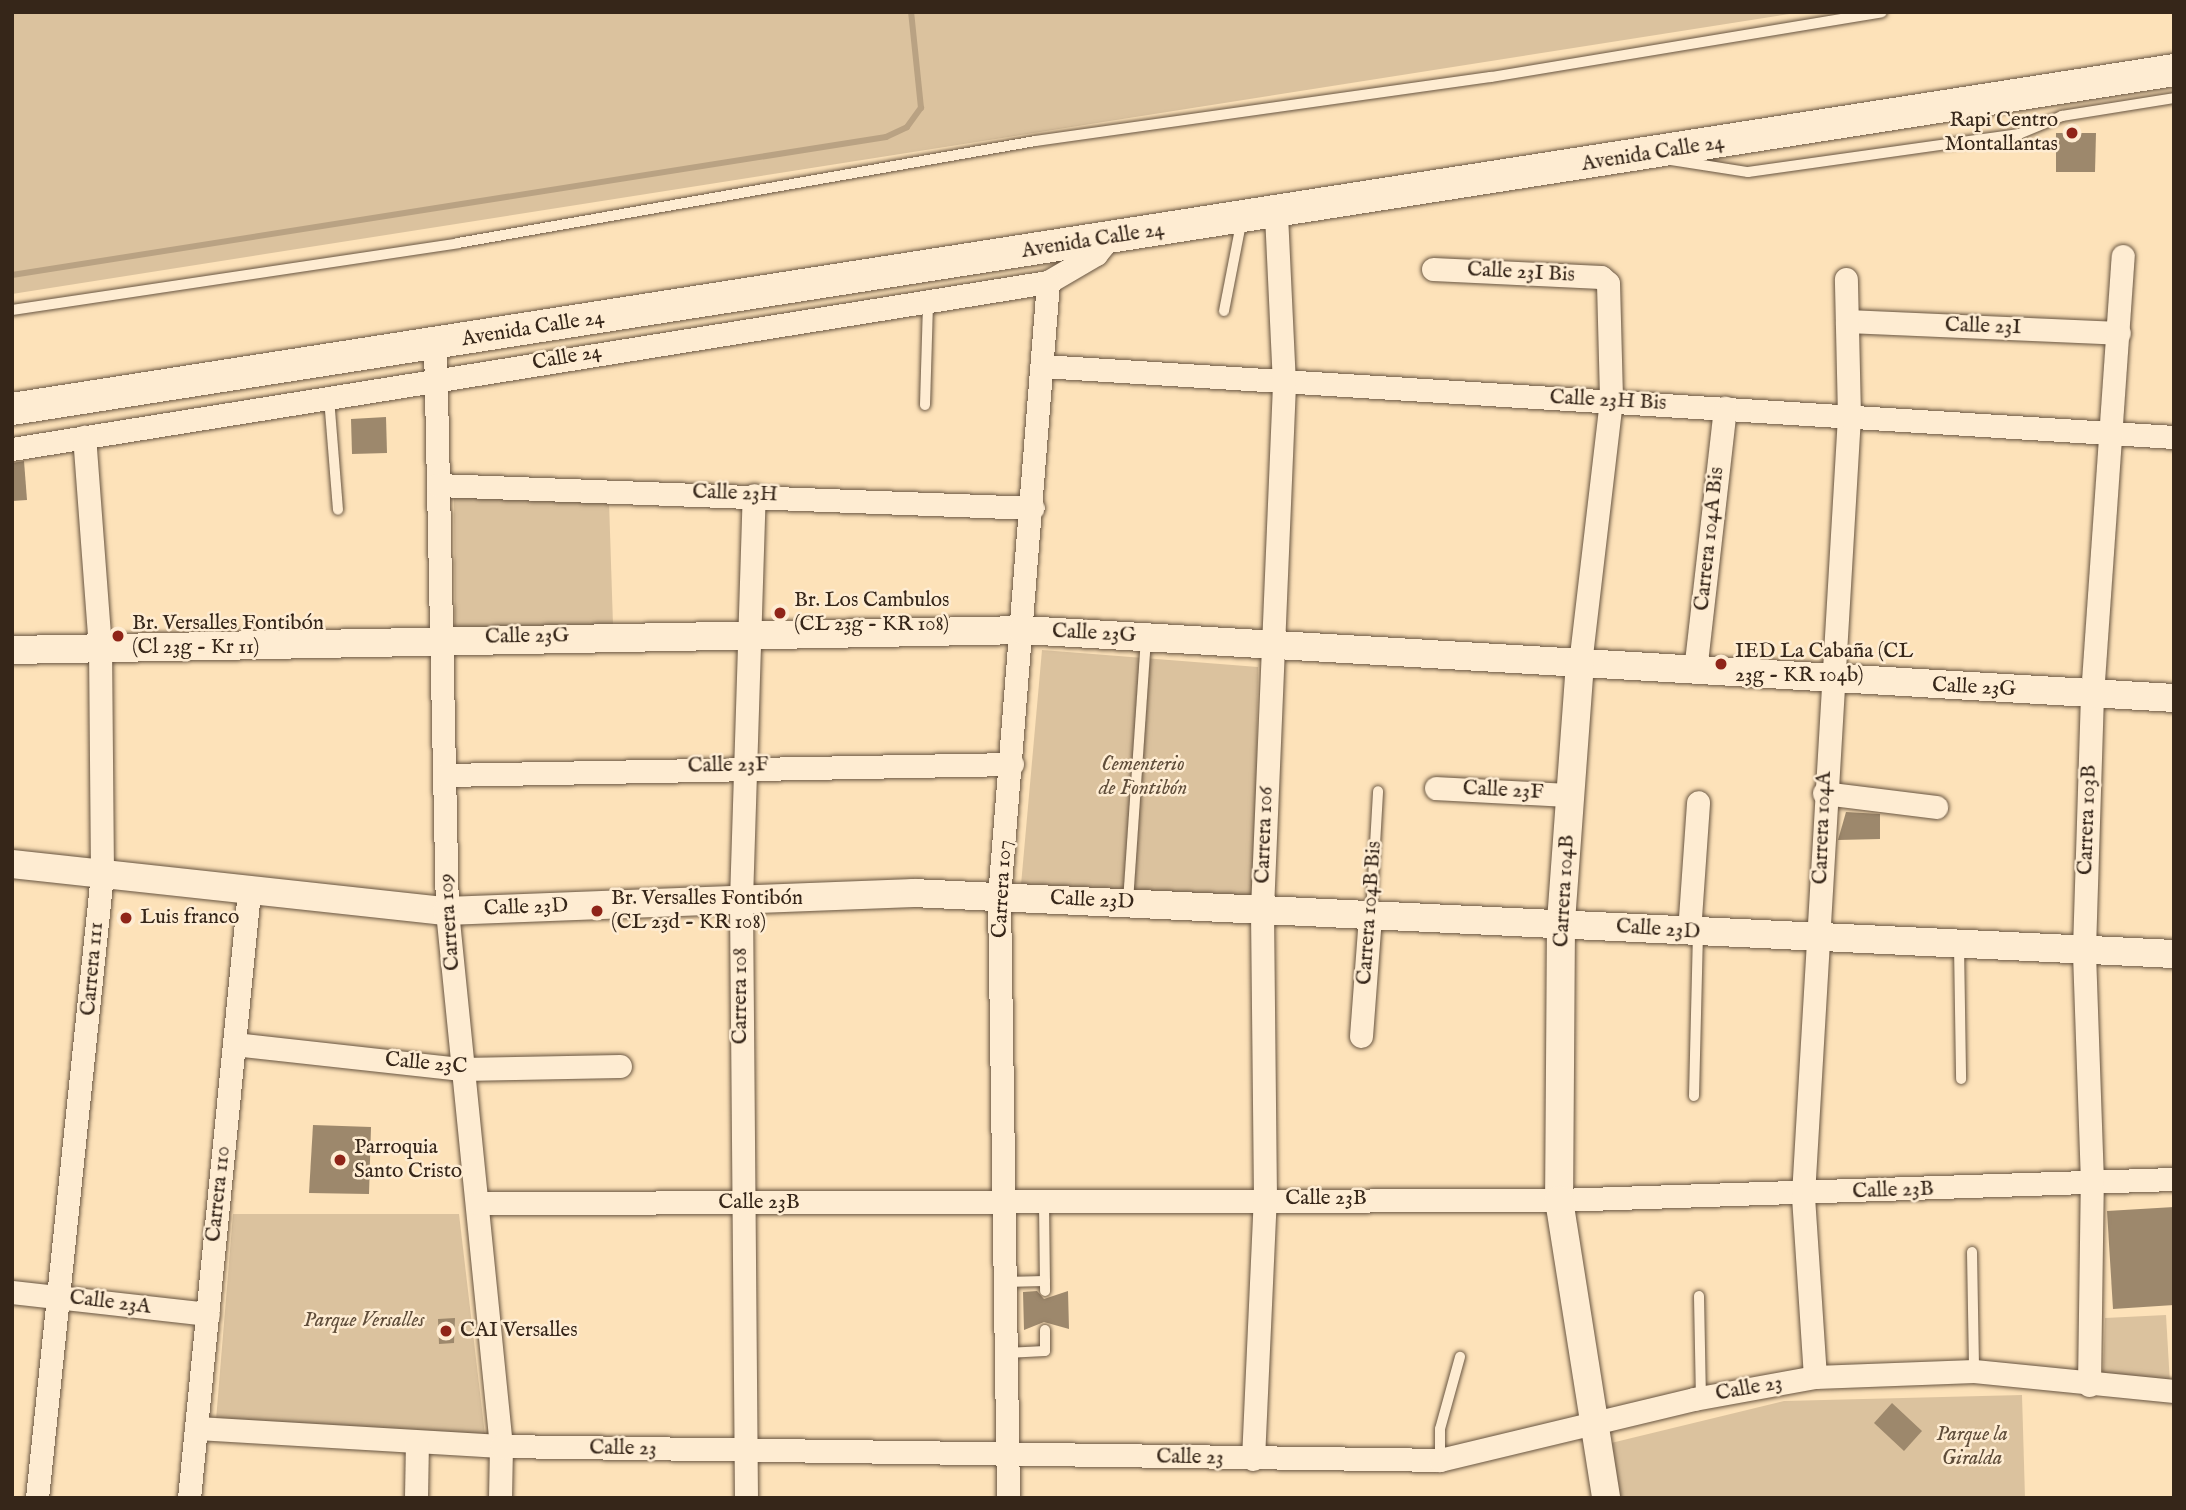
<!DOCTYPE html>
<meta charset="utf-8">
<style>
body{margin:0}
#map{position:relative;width:2186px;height:1510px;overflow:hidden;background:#fde2b9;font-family:"IM FELL English",serif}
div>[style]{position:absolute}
.green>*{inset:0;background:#dbc29e}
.stream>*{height:6px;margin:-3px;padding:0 3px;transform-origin:3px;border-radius:3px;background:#b9a283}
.building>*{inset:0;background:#9d886c}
.roads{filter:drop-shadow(0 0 2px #685541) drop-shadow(0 0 2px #685541)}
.service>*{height:10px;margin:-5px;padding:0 5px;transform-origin:5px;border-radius:5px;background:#feecd2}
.minor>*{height:23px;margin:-11.5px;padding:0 11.5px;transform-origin:11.5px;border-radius:11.5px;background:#feecd2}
.tertiary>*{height:28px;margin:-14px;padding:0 14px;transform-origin:14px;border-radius:14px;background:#feecd2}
.secondary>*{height:32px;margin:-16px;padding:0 16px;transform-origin:16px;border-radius:16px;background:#feecd2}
.dots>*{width:19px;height:19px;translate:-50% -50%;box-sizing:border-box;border:4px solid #feecd2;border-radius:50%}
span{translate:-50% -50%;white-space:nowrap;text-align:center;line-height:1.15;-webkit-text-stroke:5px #feecd2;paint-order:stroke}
.poi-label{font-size:21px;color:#362619}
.right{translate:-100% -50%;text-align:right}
.left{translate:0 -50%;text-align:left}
.street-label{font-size:21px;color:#362619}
.park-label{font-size:21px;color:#5f4d3a;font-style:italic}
.frame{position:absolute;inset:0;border:14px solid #362619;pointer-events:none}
</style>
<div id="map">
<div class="green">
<i style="clip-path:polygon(12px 12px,1802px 12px,12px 294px)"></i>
<i style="clip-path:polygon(454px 494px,609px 501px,613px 625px,455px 628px)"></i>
<i style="clip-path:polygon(1042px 650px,1258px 667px,1255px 897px,1021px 885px)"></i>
<i style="clip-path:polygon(233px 1214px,459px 1214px,485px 1435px,216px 1420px)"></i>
<i style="clip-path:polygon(2166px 1315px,2170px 1384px,2103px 1377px,2105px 1318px)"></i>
<i style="clip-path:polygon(2022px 1395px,2025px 1498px,1614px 1498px,1607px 1444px,1784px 1401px)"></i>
</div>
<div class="stream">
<i style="left:12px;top:275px;width:885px;rotate:-8.97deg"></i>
<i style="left:886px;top:137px;width:23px;rotate:-25deg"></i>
<i style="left:907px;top:127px;width:24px;rotate:-54deg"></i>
<i style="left:921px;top:108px;width:97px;rotate:-95.9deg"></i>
</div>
<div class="building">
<i style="clip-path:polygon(2056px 133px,2096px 133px,2095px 172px,2056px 172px)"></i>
<i style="clip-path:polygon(386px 417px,387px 453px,352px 454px,351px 419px)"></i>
<i style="clip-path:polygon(24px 461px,27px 500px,12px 501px,12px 463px)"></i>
<i style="clip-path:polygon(1846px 812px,1880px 814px,1880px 839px,1838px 840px)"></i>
<i style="clip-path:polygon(313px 1125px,371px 1127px,369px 1194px,309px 1193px)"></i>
<i style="clip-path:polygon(2174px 1207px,2174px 1305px,2113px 1309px,2107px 1211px)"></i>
<i style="clip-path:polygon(1037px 1291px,1044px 1299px,1068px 1291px,1069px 1329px,1044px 1322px,1024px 1330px,1023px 1292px)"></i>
<i style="clip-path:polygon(455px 1318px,454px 1343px,439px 1344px,438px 1319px)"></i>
<i style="clip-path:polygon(1892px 1403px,1922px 1431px,1904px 1451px,1874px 1423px)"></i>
</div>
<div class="roads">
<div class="service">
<i style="left:1671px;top:160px;width:78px;rotate:8.9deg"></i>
<i style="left:1748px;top:172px;width:274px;rotate:-8deg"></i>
<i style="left:2019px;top:134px;width:47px;rotate:-22.7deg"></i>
<i style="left:2062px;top:116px;width:113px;rotate:-9.1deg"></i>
<i style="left:12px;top:310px;width:451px;rotate:-8.5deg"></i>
<i style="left:458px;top:243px;width:586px;rotate:-10.02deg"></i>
<i style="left:1035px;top:141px;width:460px;rotate:-8deg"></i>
<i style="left:1491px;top:77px;width:396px;rotate:-9.4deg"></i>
<i style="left:1224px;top:311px;width:95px;rotate:-79deg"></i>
<i style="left:329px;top:398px;width:112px;rotate:85.4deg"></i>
<i style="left:925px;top:405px;width:103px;rotate:-88.3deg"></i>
<i style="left:1128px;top:902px;width:263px;rotate:-86.1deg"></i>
<i style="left:1371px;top:914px;width:123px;rotate:-86.7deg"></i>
<i style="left:1959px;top:945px;width:134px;rotate:89.1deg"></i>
<i style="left:1694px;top:1096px;width:163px;rotate:-88.6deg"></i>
<i style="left:1044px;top:1204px;width:87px;rotate:89.3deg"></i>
<i style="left:1972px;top:1252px;width:119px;rotate:89deg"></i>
<i style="left:1004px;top:1282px;width:41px;rotate:-1.4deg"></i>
<i style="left:1699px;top:1296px;width:102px;rotate:88.9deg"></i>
<i style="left:1006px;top:1353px;width:39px;rotate:-3deg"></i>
<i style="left:1045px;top:1351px;width:21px;rotate:-90deg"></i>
<i style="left:1440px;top:1460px;width:31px;rotate:-90deg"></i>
<i style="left:1440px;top:1429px;width:75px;rotate:-74.5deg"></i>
</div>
<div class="minor">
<i style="left:1433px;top:269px;width:168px;rotate:2.7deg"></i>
<i style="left:1601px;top:277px;width:9px;rotate:41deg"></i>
<i style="left:1608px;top:283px;width:117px;rotate:88.5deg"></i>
<i style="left:1611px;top:400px;width:265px;rotate:96.7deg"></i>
<i style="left:1847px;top:321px;width:272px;rotate:2.5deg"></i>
<i style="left:435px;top:344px;width:567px;rotate:88.79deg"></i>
<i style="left:447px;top:911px;width:538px;rotate:84.24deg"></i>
<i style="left:501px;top:1446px;width:52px;rotate:91.1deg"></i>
<i style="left:1042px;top:366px;width:1134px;rotate:3.59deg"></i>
<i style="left:12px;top:449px;width:1049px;rotate:-9.16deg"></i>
<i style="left:1048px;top:282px;width:56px;rotate:-30.3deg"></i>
<i style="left:1096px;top:254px;width:19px;rotate:-51deg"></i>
<i style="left:438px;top:485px;width:595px;rotate:2.21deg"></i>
<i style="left:1695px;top:671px;width:265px;rotate:-83.5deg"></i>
<i style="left:445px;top:775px;width:567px;rotate:-1.11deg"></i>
<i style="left:1436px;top:788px;width:135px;rotate:3deg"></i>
<i style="left:1824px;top:793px;width:113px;rotate:7.1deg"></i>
<i style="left:1689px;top:932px;width:130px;rotate:-86deg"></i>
<i style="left:1361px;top:1036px;width:120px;rotate:-85.7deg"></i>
<i style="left:234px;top:1044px;width:229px;rotate:6.3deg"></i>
<i style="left:462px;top:1069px;width:158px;rotate:-1.1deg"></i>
<i style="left:478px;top:1203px;width:1081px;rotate:-0.16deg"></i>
<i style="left:1559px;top:1200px;width:615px;rotate:-1.96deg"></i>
<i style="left:12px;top:1292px;width:197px;rotate:6.4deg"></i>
<i style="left:1815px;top:1377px;width:182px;rotate:-93.8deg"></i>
<i style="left:1803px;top:1195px;width:780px;rotate:-86.62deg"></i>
<i style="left:1849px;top:416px;width:137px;rotate:-91.3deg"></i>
<i style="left:2089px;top:1385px;width:203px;rotate:-89.2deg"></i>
<i style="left:2092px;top:1182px;width:233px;rotate:-92deg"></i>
<i style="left:2084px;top:949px;width:254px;rotate:-88.2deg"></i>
<i style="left:2092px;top:695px;width:440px;rotate:-86deg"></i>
<i style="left:196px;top:1428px;width:306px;rotate:3.4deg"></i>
<i style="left:501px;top:1446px;width:939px;rotate:0.85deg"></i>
<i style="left:1440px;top:1460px;width:261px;rotate:-13.5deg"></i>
<i style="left:1694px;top:1399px;width:123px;rotate:-10.3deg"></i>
<i style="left:1815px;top:1377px;width:159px;rotate:-2.2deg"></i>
<i style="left:1974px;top:1371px;width:201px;rotate:5.7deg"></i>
<i style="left:1253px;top:1459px;width:261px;rotate:-87.4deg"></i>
<i style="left:1265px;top:1198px;width:289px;rotate:-90.6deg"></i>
<i style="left:1262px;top:909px;width:525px;rotate:-87.6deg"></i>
<i style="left:1284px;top:384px;width:172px;rotate:-92.7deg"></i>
<i style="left:37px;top:1498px;width:627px;rotate:-84.05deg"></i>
<i style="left:102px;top:874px;width:226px;rotate:-90.5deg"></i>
<i style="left:100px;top:648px;width:212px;rotate:-94.3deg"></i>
<i style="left:189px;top:1498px;width:610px;rotate:-84.35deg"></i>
<i style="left:416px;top:1498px;width:56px;rotate:-89deg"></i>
<i style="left:746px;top:1498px;width:598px;rotate:-90.48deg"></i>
<i style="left:741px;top:900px;width:405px;rotate:-88.2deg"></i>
<i style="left:1008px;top:1498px;width:601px;rotate:-90.86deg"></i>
<i style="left:999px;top:897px;width:617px;rotate:-85.44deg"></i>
</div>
<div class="tertiary">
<i style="left:12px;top:650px;width:1011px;rotate:-1.13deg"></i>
<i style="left:1023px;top:630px;width:1153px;rotate:3.38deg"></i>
<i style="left:1580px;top:663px;width:261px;rotate:94.2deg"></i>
<i style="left:1561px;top:923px;width:277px;rotate:90.4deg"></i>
<i style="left:1559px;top:1200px;width:302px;rotate:81deg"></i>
<i style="left:12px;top:864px;width:438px;rotate:6.2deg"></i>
<i style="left:447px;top:911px;width:466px;rotate:-2.2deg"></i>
<i style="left:913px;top:893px;width:1262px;rotate:2.77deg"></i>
</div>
<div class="secondary">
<i style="left:12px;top:409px;width:2188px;rotate:-8.91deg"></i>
</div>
</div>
<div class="dots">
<i style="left:2072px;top:133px;background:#8f2418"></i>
<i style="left:780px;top:613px;background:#8f2418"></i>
<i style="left:118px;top:636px;background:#8f2418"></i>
<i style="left:1721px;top:664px;background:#8f2418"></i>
<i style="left:597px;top:911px;background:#8f2418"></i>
<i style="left:126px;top:918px;background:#8f2418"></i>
<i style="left:340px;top:1160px;background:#8f2418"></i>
<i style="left:446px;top:1331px;background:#8f2418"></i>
</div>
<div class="poi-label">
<span class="right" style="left:2058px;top:133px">Rapi Centro<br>Montallantas</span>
<span class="left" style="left:794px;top:613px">Br. Los Cambulos<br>(CL 23g - KR 108)</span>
<span class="left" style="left:132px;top:636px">Br. Versalles Fontibón<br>(Cl 23g - Kr 11)</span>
<span class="left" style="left:1735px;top:664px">IED La Cabaña (CL<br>23g - KR 104b)</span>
<span class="left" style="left:611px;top:911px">Br. Versalles Fontibón<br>(CL 23d - KR 108)</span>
<span class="left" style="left:140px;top:918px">Luis franco</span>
<span class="left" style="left:354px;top:1160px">Parroquia<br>Santo Cristo</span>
<span class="left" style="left:460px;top:1331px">CAI Versalles</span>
</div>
<div class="street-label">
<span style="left:1653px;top:154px;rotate:-9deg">Avenida Calle 24</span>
<span style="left:1093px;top:241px;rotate:-9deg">Avenida Calle 24</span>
<span style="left:1521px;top:273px;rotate:3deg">Calle 23I Bis</span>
<span style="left:1983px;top:327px;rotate:2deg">Calle 23I</span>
<span style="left:533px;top:329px;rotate:-9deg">Avenida Calle 24</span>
<span style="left:567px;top:358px;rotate:-10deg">Calle 24</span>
<span style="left:1608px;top:401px;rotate:3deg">Calle 23H Bis</span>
<span style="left:735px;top:494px;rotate:2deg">Calle 23H</span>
<span style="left:1710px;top:539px;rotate:-84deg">Carrera 104A Bis</span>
<span style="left:1094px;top:634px;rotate:3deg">Calle 23G</span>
<span style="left:527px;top:637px;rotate:-1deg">Calle 23G</span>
<span style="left:1974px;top:688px;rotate:3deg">Calle 23G</span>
<span style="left:728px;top:766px;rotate:-1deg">Calle 23F</span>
<span style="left:1503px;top:791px;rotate:3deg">Calle 23F</span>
<span style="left:2088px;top:820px;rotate:-88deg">Carrera 103B</span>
<span style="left:1823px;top:828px;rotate:-88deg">Carrera 104A</span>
<span style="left:1265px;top:835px;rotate:-88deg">Carrera 106</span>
<span style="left:1003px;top:889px;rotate:-87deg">Carrera 107</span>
<span style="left:1565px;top:891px;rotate:-87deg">Carrera 104B</span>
<span style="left:1092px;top:901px;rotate:3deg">Calle 23D</span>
<span style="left:526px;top:908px;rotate:-2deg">Calle 23D</span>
<span style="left:1370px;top:913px;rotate:-86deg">Carrera 104B Bis</span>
<span style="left:450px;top:922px;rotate:-94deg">Carrera 109</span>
<span style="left:1658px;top:930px;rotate:4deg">Calle 23D</span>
<span style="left:93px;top:969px;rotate:-85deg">Carrera 111</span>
<span style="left:741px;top:996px;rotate:-90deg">Carrera 108</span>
<span style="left:426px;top:1064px;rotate:5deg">Calle 23C</span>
<span style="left:1893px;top:1191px;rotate:-2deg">Calle 23B</span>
<span style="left:219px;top:1194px;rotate:-84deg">Carrera 110</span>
<span style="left:1326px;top:1199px">Calle 23B</span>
<span style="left:759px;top:1203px">Calle 23B</span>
<span style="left:110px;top:1303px;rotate:7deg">Calle 23A</span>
<span style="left:1749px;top:1389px;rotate:-10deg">Calle 23</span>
<span style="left:623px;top:1449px;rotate:1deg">Calle 23</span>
<span style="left:1190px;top:1458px;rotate:1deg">Calle 23</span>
</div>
<div class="park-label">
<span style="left:1143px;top:777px">Cementerio<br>de Fontibón</span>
<span style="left:364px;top:1321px">Parque Versalles</span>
<span style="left:1972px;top:1447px">Parque la<br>Giralda</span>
</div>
<div class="frame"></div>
</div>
